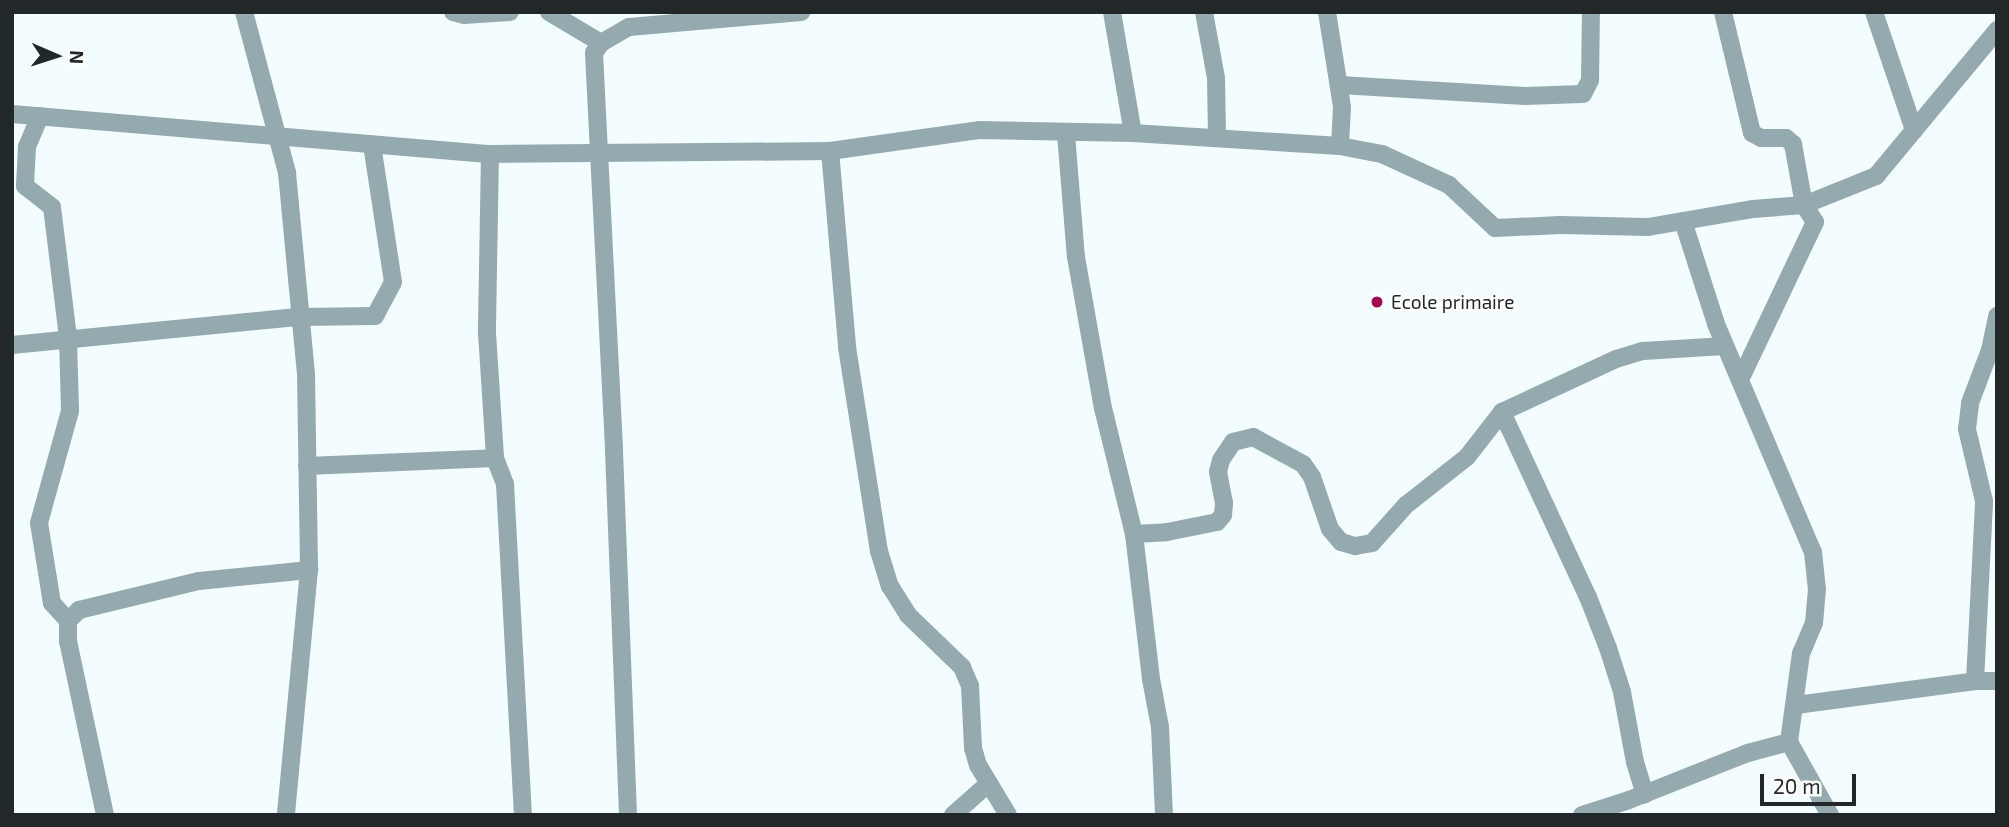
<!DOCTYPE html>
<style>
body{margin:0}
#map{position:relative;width:2009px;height:827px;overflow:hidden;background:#f3fdff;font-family:"Exo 2",sans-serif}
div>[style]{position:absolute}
.minor>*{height:18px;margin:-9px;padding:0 9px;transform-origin:9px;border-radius:9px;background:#95aaae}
.dots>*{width:19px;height:19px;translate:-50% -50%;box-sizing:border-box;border:4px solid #fff;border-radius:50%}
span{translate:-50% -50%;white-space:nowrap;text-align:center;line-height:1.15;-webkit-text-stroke:5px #fff;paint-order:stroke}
.poi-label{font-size:19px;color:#22282a}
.left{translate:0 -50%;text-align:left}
.frame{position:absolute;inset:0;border:14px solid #22282a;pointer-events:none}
.north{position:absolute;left:21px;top:21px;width:70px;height:70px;-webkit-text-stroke:5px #fff;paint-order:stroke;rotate:93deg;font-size:19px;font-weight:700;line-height:28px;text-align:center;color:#22282a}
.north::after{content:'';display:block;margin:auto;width:24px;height:32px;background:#22282a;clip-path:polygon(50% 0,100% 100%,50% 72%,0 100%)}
.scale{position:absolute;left:1760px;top:774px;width:96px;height:32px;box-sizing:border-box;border:4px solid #22282a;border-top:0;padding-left:9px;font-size:21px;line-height:24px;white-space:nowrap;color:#22282a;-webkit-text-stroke:5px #fff;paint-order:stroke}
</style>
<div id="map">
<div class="minor">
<i style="left:244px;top:12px;width:167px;rotate:75deg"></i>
<i style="left:287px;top:173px;width:203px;rotate:84.6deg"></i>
<i style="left:306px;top:375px;width:195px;rotate:89.1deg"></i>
<i style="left:309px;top:570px;width:246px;rotate:95.4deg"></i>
<i style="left:453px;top:12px;width:11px;rotate:15deg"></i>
<i style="left:464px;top:15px;width:46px;rotate:-3.7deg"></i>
<i style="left:549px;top:12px;width:61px;rotate:30.8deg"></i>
<i style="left:1112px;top:12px;width:123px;rotate:80.2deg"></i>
<i style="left:1204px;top:12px;width:67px;rotate:79.7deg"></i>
<i style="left:1216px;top:78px;width:60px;rotate:89deg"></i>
<i style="left:1327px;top:12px;width:96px;rotate:81deg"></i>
<i style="left:1342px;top:107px;width:39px;rotate:93deg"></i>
<i style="left:1874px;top:12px;width:125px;rotate:71.3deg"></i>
<i style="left:1340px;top:85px;width:185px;rotate:3.4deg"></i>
<i style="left:1525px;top:96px;width:58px;rotate:-2deg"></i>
<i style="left:1583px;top:94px;width:16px;rotate:-63deg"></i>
<i style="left:1590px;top:80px;width:68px;rotate:-89.2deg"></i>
<i style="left:12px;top:114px;width:480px;rotate:4.8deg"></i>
<i style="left:490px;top:154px;width:340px;rotate:-0.5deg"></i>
<i style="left:830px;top:151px;width:150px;rotate:-8deg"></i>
<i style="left:979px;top:130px;width:154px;rotate:1.1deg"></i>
<i style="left:1133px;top:133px;width:207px;rotate:3.6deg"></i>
<i style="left:1340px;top:146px;width:43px;rotate:10.8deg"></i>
<i style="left:1382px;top:154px;width:74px;rotate:24.8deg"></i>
<i style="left:1449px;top:185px;width:63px;rotate:43.1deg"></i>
<i style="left:1495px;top:228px;width:65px;rotate:-2.6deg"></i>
<i style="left:1560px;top:225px;width:88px;rotate:1.3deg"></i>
<i style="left:1648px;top:227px;width:107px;rotate:-9.7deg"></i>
<i style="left:1753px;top:209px;width:51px;rotate:-4.5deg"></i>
<i style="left:1804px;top:205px;width:62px;rotate:-100.2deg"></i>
<i style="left:1793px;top:144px;width:9px;rotate:-139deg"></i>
<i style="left:1786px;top:138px;width:25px;rotate:180deg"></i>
<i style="left:1761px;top:138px;width:10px;rotate:-151deg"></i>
<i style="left:1752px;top:133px;width:124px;rotate:-103.5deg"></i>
<i style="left:40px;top:116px;width:34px;rotate:113deg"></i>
<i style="left:27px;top:147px;width:39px;rotate:93deg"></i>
<i style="left:25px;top:186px;width:34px;rotate:38deg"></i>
<i style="left:52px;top:207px;width:132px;rotate:83deg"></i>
<i style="left:68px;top:338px;width:73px;rotate:88.4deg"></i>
<i style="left:70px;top:411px;width:116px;rotate:105.5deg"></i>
<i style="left:39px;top:523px;width:81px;rotate:80.8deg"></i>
<i style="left:52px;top:603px;width:24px;rotate:48deg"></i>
<i style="left:1066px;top:134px;width:123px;rotate:85.4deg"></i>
<i style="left:1076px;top:257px;width:153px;rotate:79.9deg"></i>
<i style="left:1103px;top:408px;width:130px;rotate:76.2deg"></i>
<i style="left:1134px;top:534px;width:33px;rotate:-3deg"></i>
<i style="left:1167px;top:532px;width:51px;rotate:-11.3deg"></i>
<i style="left:1217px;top:522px;width:9px;rotate:-49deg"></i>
<i style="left:1223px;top:515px;width:12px;rotate:-85deg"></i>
<i style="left:1224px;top:503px;width:32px;rotate:-101deg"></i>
<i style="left:1218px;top:472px;width:12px;rotate:-76deg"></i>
<i style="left:1221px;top:460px;width:22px;rotate:-56deg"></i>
<i style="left:1233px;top:442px;width:21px;rotate:-14deg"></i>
<i style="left:1253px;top:437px;width:57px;rotate:28.4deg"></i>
<i style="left:1303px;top:464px;width:16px;rotate:55deg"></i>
<i style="left:1312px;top:477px;width:55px;rotate:70.9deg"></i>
<i style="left:1330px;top:529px;width:17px;rotate:50deg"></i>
<i style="left:1341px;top:542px;width:15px;rotate:16deg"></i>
<i style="left:1355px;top:546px;width:17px;rotate:-10deg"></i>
<i style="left:1372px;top:543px;width:51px;rotate:-48.2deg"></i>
<i style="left:1406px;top:505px;width:78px;rotate:-38.2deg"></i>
<i style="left:1467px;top:457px;width:57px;rotate:-52.1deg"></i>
<i style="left:1502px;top:412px;width:126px;rotate:-24.9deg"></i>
<i style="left:1616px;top:359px;width:28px;rotate:-17deg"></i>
<i style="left:1643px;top:351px;width:82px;rotate:-3.5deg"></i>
<i style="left:830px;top:151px;width:197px;rotate:85deg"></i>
<i style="left:847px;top:347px;width:206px;rotate:81.1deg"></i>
<i style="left:879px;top:551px;width:37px;rotate:73deg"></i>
<i style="left:890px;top:586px;width:34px;rotate:58deg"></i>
<i style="left:908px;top:615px;width:75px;rotate:43.9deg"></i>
<i style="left:962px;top:667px;width:21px;rotate:67deg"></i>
<i style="left:970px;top:686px;width:62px;rotate:87.2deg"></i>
<i style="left:973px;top:748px;width:18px;rotate:74deg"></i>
<i style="left:978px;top:765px;width:58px;rotate:59deg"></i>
<i style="left:490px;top:154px;width:179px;rotate:91deg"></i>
<i style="left:487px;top:333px;width:125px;rotate:86.3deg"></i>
<i style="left:495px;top:458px;width:28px;rotate:69deg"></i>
<i style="left:505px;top:484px;width:331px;rotate:86.9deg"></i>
<i style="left:1683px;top:221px;width:108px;rotate:72.2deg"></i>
<i style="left:1716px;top:324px;width:248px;rotate:67deg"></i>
<i style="left:1813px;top:552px;width:37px;rotate:84deg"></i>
<i style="left:1817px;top:589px;width:34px;rotate:95deg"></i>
<i style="left:1814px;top:623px;width:33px;rotate:113deg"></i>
<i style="left:1801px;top:653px;width:90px;rotate:97.7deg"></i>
<i style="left:12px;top:345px;width:289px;rotate:-5.6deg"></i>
<i style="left:300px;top:317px;width:75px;rotate:-0.8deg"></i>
<i style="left:375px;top:316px;width:38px;rotate:-62deg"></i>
<i style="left:393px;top:282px;width:139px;rotate:-98.7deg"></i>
<i style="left:1740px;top:380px;width:175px;rotate:-64.6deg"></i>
<i style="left:1815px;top:222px;width:20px;rotate:-123deg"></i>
<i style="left:1804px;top:205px;width:78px;rotate:-21.9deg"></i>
<i style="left:1876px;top:176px;width:190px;rotate:-50.3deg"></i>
<i style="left:1502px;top:412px;width:204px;rotate:65.1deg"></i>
<i style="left:1588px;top:597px;width:55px;rotate:68.6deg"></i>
<i style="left:1608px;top:648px;width:46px;rotate:72.3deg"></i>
<i style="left:1622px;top:692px;width:71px;rotate:79.5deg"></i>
<i style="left:1635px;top:762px;width:34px;rotate:73deg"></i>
<i style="left:307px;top:466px;width:188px;rotate:-2.4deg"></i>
<i style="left:1134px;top:534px;width:146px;rotate:83.3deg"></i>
<i style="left:1151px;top:679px;width:49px;rotate:79.4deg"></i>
<i style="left:1160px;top:727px;width:88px;rotate:87.4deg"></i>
<i style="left:1975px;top:681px;width:22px"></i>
<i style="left:1796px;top:705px;width:181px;rotate:-7.6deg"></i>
<i style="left:1975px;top:681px;width:180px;rotate:-87.1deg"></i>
<i style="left:1984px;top:501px;width:74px;rotate:-103.3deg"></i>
<i style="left:1967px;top:429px;width:26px;rotate:-83deg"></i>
<i style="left:1970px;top:403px;width:57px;rotate:-69.3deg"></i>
<i style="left:1990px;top:350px;width:35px;rotate:-78deg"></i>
<i style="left:105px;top:815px;width:178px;rotate:-102deg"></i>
<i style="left:68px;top:641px;width:20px;rotate:-90deg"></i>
<i style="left:68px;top:621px;width:16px;rotate:-45deg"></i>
<i style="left:79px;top:610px;width:123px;rotate:-13.6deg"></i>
<i style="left:199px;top:581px;width:111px;rotate:-5.7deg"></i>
<i style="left:628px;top:815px;width:367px;rotate:-92.2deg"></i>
<i style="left:614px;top:448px;width:396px;rotate:-92.9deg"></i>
<i style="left:594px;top:53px;width:12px;rotate:-55deg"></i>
<i style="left:601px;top:43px;width:32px;rotate:-30deg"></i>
<i style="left:629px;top:27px;width:173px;rotate:-5deg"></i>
<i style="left:953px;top:815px;width:48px;rotate:-41.6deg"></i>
<i style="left:1582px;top:815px;width:49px;rotate:-17.7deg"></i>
<i style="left:1629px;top:800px;width:128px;rotate:-21.6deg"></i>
<i style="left:1748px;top:753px;width:42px;rotate:-15deg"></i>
<i style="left:1789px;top:742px;width:84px;rotate:60.7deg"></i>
</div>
<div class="dots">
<i style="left:1377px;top:302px;background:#9f0a52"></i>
</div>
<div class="poi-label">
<span class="left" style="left:1391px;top:302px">Ecole primaire</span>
</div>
<div class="frame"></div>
<div class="north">N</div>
<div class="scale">20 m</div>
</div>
